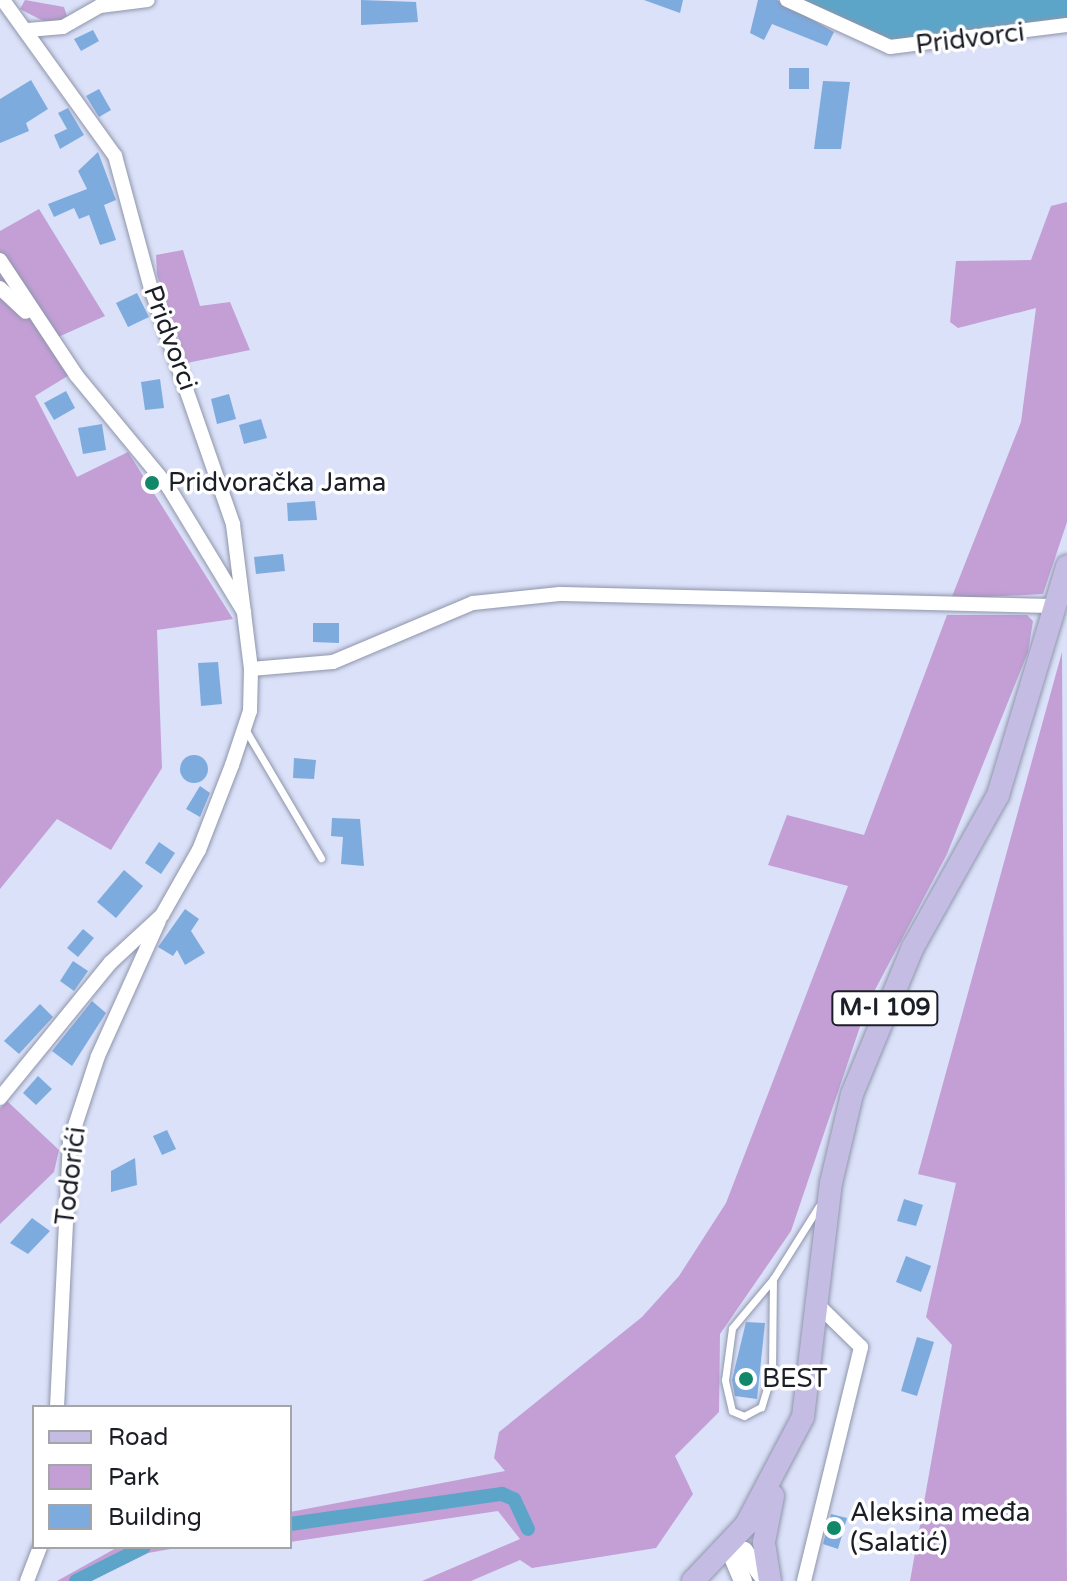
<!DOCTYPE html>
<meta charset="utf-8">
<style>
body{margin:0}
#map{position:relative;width:1067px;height:1581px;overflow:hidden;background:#dae1f8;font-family:"Varela Round",sans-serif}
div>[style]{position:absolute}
.green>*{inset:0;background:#c39fd6}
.water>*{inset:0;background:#5da5c8}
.canal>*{height:14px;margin:-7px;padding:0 7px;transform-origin:7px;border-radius:7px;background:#5da5c8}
.building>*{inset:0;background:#7eabde}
.round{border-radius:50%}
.roads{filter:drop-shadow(0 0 2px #8f95ab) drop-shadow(0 0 2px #8f95ab)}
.lane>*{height:7px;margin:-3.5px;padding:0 3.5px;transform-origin:3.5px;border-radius:3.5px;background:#fff}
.street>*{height:14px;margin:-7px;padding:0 7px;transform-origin:7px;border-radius:7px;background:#fff}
.secondary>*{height:18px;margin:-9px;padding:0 9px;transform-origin:9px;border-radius:9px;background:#fff}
.primary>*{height:22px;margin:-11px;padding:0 11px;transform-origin:11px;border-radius:11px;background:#c4bce3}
.dots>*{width:22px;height:22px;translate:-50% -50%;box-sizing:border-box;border:4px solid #fff;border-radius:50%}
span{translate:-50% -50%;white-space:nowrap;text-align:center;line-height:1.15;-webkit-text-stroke:7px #fff;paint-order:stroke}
.shield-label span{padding:2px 6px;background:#fff;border:2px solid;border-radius:6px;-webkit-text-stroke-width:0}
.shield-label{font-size:24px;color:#1c1e27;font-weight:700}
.street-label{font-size:26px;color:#1c1e27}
.poi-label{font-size:26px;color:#1c1e27}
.left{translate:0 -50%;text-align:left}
.legend{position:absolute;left:32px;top:1405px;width:260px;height:144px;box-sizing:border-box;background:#fff;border:2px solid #a4a5a9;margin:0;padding:10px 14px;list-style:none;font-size:24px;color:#1c1e27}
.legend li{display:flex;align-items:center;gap:16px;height:40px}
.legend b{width:40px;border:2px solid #a4a5a9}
</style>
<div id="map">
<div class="green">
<i style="clip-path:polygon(25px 0,64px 7px,67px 16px,53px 26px,20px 9px)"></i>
<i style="clip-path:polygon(1067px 202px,1067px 522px,1043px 594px,951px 599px,1021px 422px,1036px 308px,958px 328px,950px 322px,956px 261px,1031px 260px,1051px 206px)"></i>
<i style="clip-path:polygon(39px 209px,105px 316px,56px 338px,79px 369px,35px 396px,77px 477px,128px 452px,233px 619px,157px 630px,162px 768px,111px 850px,57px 819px,0 889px,0 231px)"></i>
<i style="clip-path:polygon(183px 250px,200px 306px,230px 302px,250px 350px,187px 363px,157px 275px,156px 255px)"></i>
<i style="clip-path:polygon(947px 615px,1027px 615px,1033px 621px,1028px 652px,947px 854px,868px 1003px,791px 1231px,720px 1334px,719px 1412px,675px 1456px,693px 1494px,656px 1548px,532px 1568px,520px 1560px,471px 1581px,422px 1581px,520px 1539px,498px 1511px,290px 1542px,290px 1512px,505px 1471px,494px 1458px,499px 1432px,642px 1317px,679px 1276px,726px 1203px,848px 886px,768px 865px,787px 815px,864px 835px)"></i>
<i style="clip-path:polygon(1062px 652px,1067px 1581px,910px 1581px,952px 1345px,926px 1317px,956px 1183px,918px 1174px)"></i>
<i style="clip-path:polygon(7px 1101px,59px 1150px,54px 1172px,0 1224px,0 1108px)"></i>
<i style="clip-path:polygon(118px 1547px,182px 1547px,148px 1553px,91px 1581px,57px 1581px)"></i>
</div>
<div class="water">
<i style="clip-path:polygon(794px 0,1067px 0,1067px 21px,882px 41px)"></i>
</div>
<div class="canal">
<i style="left:290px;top:1524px;width:214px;rotate:-8.1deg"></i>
<i style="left:502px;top:1494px;width:13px;rotate:23deg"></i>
<i style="left:514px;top:1499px;width:33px;rotate:65deg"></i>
<i style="left:76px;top:1581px;width:76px;rotate:-26.6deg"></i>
</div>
<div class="building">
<i style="clip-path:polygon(361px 0,416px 2px,418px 22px,361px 25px)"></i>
<i style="clip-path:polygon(644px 0,683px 0,680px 13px)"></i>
<i style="clip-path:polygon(758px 0,777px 0,834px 32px,827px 46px,772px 24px,764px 40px,750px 33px)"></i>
<i style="clip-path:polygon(93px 30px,99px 41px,81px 51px,74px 39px)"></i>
<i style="clip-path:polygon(789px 68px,809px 68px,809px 89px,789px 89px)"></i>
<i style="clip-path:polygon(31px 80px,48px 109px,26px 123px,29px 131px,0 143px,0 99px)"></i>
<i style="clip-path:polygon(823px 81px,850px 82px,841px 149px,814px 149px)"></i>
<i style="clip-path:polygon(99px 89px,111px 110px,99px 117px,86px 96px)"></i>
<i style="clip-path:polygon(68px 108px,84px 135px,60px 149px,54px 135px,67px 129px,58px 113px)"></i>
<i style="clip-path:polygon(98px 152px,116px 200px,104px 205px,116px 240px,100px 245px,89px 215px,79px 219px,74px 208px,54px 217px,48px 204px,87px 189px,78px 171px)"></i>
<i style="clip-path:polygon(137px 293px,149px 317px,128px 327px,116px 303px)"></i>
<i style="clip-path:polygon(160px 379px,164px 408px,145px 410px,141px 382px)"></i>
<i style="clip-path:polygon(66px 391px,75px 408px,54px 420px,44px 403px)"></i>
<i style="clip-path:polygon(229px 394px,236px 419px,217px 424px,211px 399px)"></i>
<i style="clip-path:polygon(261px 419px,267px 438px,244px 444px,239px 425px)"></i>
<i style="clip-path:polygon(102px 424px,106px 450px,83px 454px,78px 428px)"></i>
<i style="clip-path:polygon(315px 501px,317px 520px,288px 521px,287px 503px)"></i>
<i style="clip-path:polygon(283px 554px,285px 571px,256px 574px,254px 557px)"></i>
<i style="clip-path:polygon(313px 623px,339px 623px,339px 643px,313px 642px)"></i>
<i style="clip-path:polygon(218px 662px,222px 704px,201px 706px,198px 663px)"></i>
<i class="round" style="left:180px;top:755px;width:28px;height:28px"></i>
<i style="clip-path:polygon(294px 758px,316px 760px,314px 779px,293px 778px)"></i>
<i style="clip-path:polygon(200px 786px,210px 793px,200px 817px,186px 809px)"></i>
<i style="clip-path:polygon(332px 818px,360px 819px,364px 866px,341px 864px,343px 837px,331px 836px)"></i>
<i style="clip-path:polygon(159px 842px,175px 853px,161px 874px,145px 863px)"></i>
<i style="clip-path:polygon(124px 870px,143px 886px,116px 918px,97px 902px)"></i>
<i style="clip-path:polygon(185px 909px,199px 919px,191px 931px,205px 953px,185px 965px,177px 950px,173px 956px,158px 947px)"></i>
<i style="clip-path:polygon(83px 929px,94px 938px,78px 957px,67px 948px)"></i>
<i style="clip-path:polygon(73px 961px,88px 971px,74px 991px,60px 981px)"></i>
<i style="clip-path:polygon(92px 1001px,106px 1013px,72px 1066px,52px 1051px)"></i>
<i style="clip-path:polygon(40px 1004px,53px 1017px,19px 1054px,4px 1041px)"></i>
<i style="clip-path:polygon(38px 1076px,52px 1089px,36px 1105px,23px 1093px)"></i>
<i style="clip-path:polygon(167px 1130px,176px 1149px,162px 1155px,153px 1136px)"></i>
<i style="clip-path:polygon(135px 1158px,137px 1185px,111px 1192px,111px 1171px)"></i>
<i style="clip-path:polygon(904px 1199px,923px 1205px,916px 1226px,897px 1221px)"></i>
<i style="clip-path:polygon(32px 1218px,50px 1231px,28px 1254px,10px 1243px)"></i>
<i style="clip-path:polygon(906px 1256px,931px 1266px,921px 1292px,896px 1282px)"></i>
<i style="clip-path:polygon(746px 1322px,765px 1323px,757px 1399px,735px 1396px,732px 1380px)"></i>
<i style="clip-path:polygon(917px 1337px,934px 1342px,917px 1396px,901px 1391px)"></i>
<i style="clip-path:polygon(831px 1514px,847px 1518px,838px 1549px,823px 1544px)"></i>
</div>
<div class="roads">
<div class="lane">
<i style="left:245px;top:729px;width:150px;rotate:59.5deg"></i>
<i style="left:772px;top:1372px;width:37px;rotate:107deg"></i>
<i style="left:761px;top:1407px;width:19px;rotate:152deg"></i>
<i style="left:744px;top:1416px;width:13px;rotate:-157deg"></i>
<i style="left:732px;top:1411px;width:32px;rotate:-103deg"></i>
<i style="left:725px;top:1380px;width:52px;rotate:-82.3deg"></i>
<i style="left:732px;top:1328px;width:64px;rotate:-50.1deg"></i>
<i style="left:803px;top:1381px;width:32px;rotate:-164deg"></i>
<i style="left:772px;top:1372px;width:93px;rotate:-89.4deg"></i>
<i style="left:773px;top:1279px;width:86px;rotate:-57.8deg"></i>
</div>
<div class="street">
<i style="left:787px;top:0;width:113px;rotate:24.5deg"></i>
<i style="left:890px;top:47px;width:178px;rotate:-7.1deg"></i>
<i style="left:28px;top:30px;width:35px;rotate:-5deg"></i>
<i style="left:63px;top:27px;width:43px;rotate:-29.6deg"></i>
<i style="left:100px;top:6px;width:48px;rotate:-7.1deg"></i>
<i style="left:0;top:260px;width:138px;rotate:56.5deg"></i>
<i style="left:76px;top:375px;width:146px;rotate:50.5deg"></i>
<i style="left:169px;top:488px;width:145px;rotate:58.8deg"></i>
<i style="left:0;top:288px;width:35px;rotate:43deg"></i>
<i style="left:251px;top:669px;width:82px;rotate:-4.9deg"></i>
<i style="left:333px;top:662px;width:152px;rotate:-22.9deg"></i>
<i style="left:473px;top:603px;width:87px;rotate:-5.9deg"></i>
<i style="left:560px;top:594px;width:494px;rotate:1.4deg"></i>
<i style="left:0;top:1098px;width:174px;rotate:-50.8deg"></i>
<i style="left:110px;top:963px;width:71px;rotate:-42.7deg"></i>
<i style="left:162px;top:915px;width:75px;rotate:-60.4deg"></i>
<i style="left:199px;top:850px;width:91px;rotate:-68.8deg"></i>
<i style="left:232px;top:765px;width:57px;rotate:-71.6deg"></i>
<i style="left:250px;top:711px;width:42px;rotate:-88.6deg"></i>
<i style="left:251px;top:669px;width:146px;rotate:-97.1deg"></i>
<i style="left:233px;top:524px;width:249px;rotate:-109.2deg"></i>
<i style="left:151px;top:289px;width:138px;rotate:-105.1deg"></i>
<i style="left:115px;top:156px;width:192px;rotate:-125.7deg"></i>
<i style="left:57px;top:1407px;width:266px;rotate:-87.2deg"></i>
<i style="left:70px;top:1141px;width:89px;rotate:-71.8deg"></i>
<i style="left:98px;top:1056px;width:148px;rotate:-65.7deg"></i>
<i style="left:27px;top:1581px;width:36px;rotate:-69deg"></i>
<i style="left:804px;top:1581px;width:241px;rotate:-76.3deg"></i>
<i style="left:861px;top:1347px;width:63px;rotate:-135.6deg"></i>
</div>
<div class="secondary">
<i style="left:743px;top:1581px;width:38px;rotate:-113deg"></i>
<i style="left:728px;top:1546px;width:17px;rotate:17deg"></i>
<i style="left:744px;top:1551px;width:38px;rotate:53deg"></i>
</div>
<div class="primary">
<i style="left:693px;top:1581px;width:77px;rotate:-46.6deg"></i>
<i style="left:746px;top:1525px;width:122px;rotate:-62.2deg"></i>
<i style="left:803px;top:1417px;width:236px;rotate:-83.2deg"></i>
<i style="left:831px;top:1183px;width:91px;rotate:-76.7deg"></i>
<i style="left:852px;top:1094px;width:159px;rotate:-67.5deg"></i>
<i style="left:913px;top:947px;width:174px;rotate:-60.8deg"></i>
<i style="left:998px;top:795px;width:239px;rotate:-73.2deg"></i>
<i style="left:770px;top:1581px;width:39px;rotate:-99deg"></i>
<i style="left:764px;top:1542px;width:47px;rotate:-78.9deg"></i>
</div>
</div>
<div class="dots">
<i style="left:152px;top:483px;background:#12886a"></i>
<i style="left:746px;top:1379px;background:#12886a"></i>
<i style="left:834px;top:1528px;background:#12886a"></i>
</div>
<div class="shield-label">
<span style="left:885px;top:1008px">M-I 109</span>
</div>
<div class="street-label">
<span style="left:970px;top:39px;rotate:-7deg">Pridvorci</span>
<span style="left:170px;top:338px;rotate:70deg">Pridvorci</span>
<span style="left:71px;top:1176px;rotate:-83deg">Todorići</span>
</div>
<div class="poi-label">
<span class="left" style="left:168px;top:483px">Pridvoračka Jama</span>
<span class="left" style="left:762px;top:1379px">BEST</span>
<span class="left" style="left:850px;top:1528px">Aleksina međa<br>(Salatić)</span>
</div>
<ul class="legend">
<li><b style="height:10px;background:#c4bce3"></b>Road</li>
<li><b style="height:22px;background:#c39fd6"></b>Park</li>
<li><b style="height:22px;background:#7eabde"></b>Building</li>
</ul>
</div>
